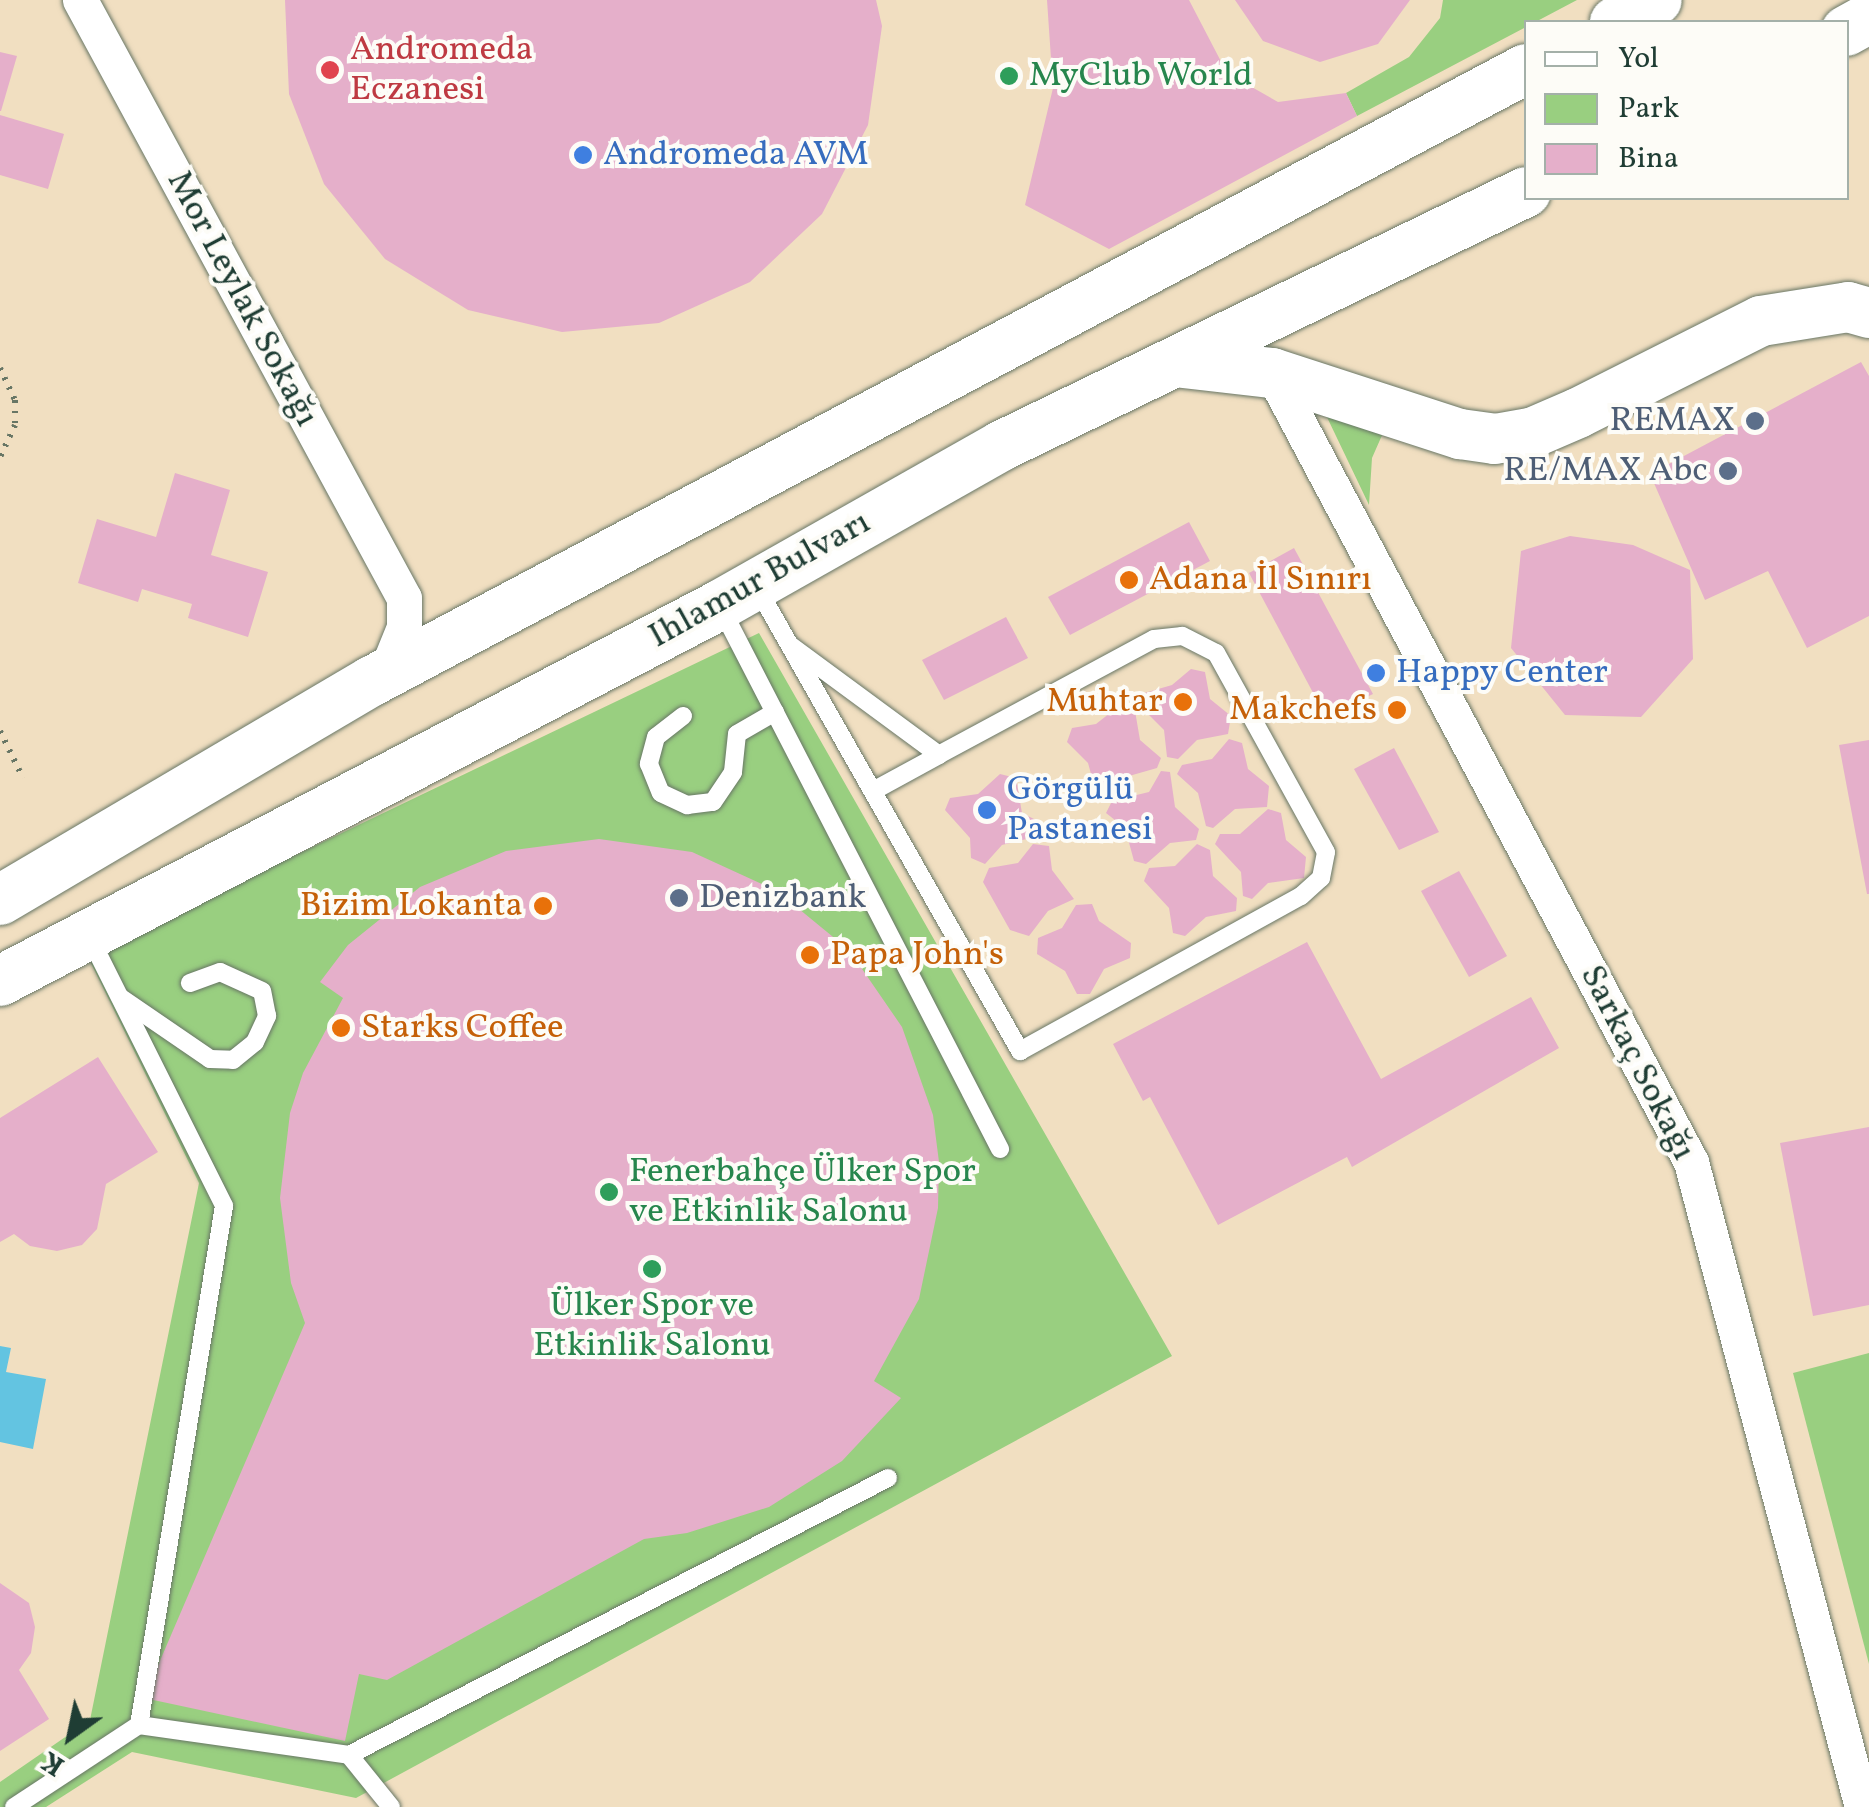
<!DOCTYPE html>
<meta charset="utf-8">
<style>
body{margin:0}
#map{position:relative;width:1869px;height:1807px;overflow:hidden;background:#f1dfc1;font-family:Vollkorn,serif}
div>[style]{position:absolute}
.green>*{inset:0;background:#99cf80}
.water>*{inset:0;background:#63c4e1}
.building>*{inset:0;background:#e5afca}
.path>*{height:6px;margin-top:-3px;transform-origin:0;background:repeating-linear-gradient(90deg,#687665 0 2.5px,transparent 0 10.5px)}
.roads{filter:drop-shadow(0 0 2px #687665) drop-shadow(0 0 2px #687665)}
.service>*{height:18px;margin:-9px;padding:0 9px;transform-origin:9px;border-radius:9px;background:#fff}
.minor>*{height:35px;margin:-17.5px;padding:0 17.5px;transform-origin:17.5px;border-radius:17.5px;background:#fff}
.secondary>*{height:50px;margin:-25px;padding:0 25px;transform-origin:25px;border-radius:25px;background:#fff}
.dots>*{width:28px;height:28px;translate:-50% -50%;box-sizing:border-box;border:5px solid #fdfcf7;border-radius:50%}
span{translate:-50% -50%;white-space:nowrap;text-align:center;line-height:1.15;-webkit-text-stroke:8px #fdfcf7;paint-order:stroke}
.health-label{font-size:35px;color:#be3a42}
.left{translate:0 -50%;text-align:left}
.leisure-label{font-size:35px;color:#27864d}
.shop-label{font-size:35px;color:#366cbe}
.street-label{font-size:35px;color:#1f3d34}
.service-label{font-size:35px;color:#4e5e75}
.right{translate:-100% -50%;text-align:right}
.food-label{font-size:35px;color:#c56008}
.legend{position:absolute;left:1524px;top:20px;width:325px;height:180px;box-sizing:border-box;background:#fdfcf7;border:2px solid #a4b0a9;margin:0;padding:12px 18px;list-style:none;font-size:30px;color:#1f3d34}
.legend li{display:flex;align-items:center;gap:20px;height:50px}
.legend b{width:50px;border:2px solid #a4b0a9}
.north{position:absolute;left:20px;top:1687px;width:100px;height:100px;-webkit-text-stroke:8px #fdfcf7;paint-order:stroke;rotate:213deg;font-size:28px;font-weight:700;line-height:40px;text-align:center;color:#1f3d34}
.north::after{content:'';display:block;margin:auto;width:35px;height:45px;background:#1f3d34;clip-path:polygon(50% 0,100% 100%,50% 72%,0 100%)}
</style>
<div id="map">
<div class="green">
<i style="clip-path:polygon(1443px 0,1577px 0,1357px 116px,1346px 93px,1409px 57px,1440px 18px)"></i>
<i style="clip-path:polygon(1325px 413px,1383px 433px,1372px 458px,1369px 505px)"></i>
<i style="clip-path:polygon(759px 633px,1172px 1356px,356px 1798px,132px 1752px,46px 1807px,0 1807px,0 1782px,90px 1720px,199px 1183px,87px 955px)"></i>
<i style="clip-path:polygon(1869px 1353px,1869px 1664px,1793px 1373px)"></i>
</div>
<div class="water">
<i style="clip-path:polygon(0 1346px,11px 1348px,6px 1372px,46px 1379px,33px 1449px,0 1442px)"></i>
</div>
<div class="building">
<i style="clip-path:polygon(285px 0,876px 0,882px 26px,868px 125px,822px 214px,750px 282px,659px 323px,562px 332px,468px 310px,385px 259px,324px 184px,289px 94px)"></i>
<i style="clip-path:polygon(1047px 0,1189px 0,1227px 73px,1278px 102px,1346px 93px,1357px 116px,1109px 249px,1025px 205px,1053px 88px)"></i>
<i style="clip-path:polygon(1235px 0,1410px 0,1378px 44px,1320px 62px,1263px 41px)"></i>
<i style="clip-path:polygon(0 52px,17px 56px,1px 111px,0 111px)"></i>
<i style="clip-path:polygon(0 115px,64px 134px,48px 189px,0 175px)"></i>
<i style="clip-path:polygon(1861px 362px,1869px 376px,1869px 616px,1807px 648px,1768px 571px,1705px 600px,1650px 474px)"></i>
<i style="clip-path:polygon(175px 473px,230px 490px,211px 555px,268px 572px,248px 637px,188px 618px,192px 604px,142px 589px,138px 602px,78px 583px,97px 519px,156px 537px)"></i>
<i style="clip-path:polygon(1189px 522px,1210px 561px,1070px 635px,1048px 597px)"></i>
<i style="clip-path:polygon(1570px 536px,1633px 545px,1690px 570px,1693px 659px,1641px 717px,1565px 715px,1511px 648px,1521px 551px)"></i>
<i style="clip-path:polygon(1294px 548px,1373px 694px,1326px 717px,1249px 573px)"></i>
<i style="clip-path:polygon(1006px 617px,1028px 658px,944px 700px,922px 660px)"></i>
<i style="clip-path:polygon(1191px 669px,1205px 672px,1210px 699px,1231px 716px,1228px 734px,1197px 740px,1178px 759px,1167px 757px,1164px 730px,1139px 705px,1141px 694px,1172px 685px)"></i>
<i style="clip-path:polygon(1124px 702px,1134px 705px,1140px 740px,1161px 758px,1157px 768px,1129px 776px,1109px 794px,1096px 792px,1088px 763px,1067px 742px,1072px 728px,1096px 724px)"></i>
<i style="clip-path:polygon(1229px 739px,1242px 743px,1248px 769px,1269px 786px,1267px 807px,1235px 809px,1213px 828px,1206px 826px,1198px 793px,1177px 774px,1182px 765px,1212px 759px)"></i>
<i style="clip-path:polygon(1869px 740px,1869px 894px,1867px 894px,1839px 745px)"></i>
<i style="clip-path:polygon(1394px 748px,1439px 832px,1399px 850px,1354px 769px)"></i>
<i style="clip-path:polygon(1161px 771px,1170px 772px,1175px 807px,1199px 829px,1196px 840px,1170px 843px,1146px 864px,1134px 861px,1125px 828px,1106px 813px,1112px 801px,1149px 792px)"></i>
<i style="clip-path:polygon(1000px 774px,1016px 778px,1022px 813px,1040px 822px,1035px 837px,1002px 845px,985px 864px,971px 858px,970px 838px,945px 810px,950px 798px,978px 794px)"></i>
<i style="clip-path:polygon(1268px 809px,1281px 813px,1286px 840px,1306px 857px,1304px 878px,1268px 883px,1252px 899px,1243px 896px,1241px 872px,1215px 844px,1220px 834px,1240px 834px)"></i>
<i style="clip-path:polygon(599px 839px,692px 852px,777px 891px,849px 950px,902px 1027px,933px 1115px,939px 1162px,938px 1208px,919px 1299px,874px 1381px,901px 1398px,842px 1461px,769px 1507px,687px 1533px,644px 1539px,387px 1680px,359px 1674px,345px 1741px,144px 1698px,305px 1323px,291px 1283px,280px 1198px,290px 1113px,303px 1073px,343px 998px,320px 982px,348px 945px,420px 887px,506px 851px)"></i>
<i style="clip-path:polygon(1033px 844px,1049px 846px,1052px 870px,1074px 899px,1048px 911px,1029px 936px,1010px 930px,983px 882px,989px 868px,1018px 863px)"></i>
<i style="clip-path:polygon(1197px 844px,1210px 850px,1213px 876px,1237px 898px,1236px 911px,1206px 917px,1185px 936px,1173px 933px,1169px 908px,1144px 881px,1149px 868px,1175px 866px)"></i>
<i style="clip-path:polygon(1459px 871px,1507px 956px,1469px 977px,1421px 891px)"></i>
<i style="clip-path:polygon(1092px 904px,1099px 921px,1131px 943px,1130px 958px,1104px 969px,1090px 994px,1077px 994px,1065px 971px,1037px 954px,1038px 938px,1062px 928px,1076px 905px)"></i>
<i style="clip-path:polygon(1307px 942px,1381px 1079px,1531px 997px,1559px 1048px,1352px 1167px,1347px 1157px,1218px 1225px,1150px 1097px,1143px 1101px,1113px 1044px)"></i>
<i style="clip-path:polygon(98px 1057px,158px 1152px,106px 1184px,97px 1229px,82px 1245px,57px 1251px,30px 1246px,14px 1234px,0 1242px,0 1118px)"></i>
<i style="clip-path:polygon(1869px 1127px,1869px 1305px,1813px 1316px,1780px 1143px)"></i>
<i style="clip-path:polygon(0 1583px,29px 1603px,35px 1627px,31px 1653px,19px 1670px,49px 1719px,0 1751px)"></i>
</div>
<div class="path">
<i style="left:0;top:368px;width:35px;rotate:65deg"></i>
<i style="left:15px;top:400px;width:25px;rotate:90deg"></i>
<i style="left:15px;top:425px;width:35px;rotate:115deg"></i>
<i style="left:0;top:731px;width:52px;rotate:63.9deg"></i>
</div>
<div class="roads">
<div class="service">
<i style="left:756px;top:586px;width:535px;rotate:60.41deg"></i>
<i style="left:1020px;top:1051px;width:321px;rotate:-28.9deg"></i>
<i style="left:1301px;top:896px;width:27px;rotate:-42deg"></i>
<i style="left:1321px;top:878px;width:26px;rotate:-79deg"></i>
<i style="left:1326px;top:852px;width:227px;rotate:-118.9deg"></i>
<i style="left:1216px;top:653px;width:38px;rotate:-153deg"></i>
<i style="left:1182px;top:636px;width:28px;rotate:174deg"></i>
<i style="left:1154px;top:639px;width:244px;rotate:151.7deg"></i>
<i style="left:939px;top:755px;width:185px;rotate:-143.6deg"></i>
<i style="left:720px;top:606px;width:611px;rotate:62.72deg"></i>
<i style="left:683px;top:716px;width:34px;rotate:142deg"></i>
<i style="left:656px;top:737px;width:28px;rotate:105deg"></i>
<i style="left:649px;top:764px;width:31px;rotate:68deg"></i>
<i style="left:661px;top:793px;width:29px;rotate:25deg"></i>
<i style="left:687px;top:805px;width:26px;rotate:-7deg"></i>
<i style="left:713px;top:802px;width:36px;rotate:-56deg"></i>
<i style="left:733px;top:772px;width:38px;rotate:-84deg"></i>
<i style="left:737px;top:734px;width:44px;rotate:-30.1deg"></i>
<i style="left:873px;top:791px;width:75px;rotate:-28.6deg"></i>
<i style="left:89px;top:936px;width:302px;rotate:63.4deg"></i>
<i style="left:224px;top:1206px;width:526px;rotate:99.3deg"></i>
<i style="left:139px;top:1725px;width:212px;rotate:8.1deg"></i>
<i style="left:349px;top:1755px;width:606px;rotate:-27.2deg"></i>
<i style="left:121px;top:998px;width:108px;rotate:34.4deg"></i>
<i style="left:210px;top:1059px;width:23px;rotate:2deg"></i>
<i style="left:233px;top:1060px;width:28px;rotate:-39deg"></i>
<i style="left:255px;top:1042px;width:29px;rotate:-65deg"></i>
<i style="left:267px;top:1016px;width:25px;rotate:-101deg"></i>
<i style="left:262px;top:991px;width:46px;rotate:-155.7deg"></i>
<i style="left:220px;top:972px;width:32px;rotate:160deg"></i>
<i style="left:349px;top:1755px;width:67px;rotate:51.1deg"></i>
<i style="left:14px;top:1807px;width:149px;rotate:-33.3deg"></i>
</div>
<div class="minor">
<i style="left:80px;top:0;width:680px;rotate:61.55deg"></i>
<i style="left:404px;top:598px;width:29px;rotate:90deg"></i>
<i style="left:404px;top:627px;width:37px;rotate:112deg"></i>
<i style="left:390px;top:661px;width:23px;rotate:133deg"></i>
<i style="left:1272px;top:373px;width:893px;rotate:62.03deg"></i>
<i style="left:1691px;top:1162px;width:667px;rotate:75.15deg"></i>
</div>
<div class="secondary">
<i style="left:1615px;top:22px;width:47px;rotate:-27.6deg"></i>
<i style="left:1846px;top:31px;width:26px;rotate:-29deg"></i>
<i style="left:1183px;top:363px;width:90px;rotate:6.4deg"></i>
<i style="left:1272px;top:373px;width:198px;rotate:18deg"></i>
<i style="left:1460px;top:434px;width:35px;rotate:8deg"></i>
<i style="left:1495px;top:439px;width:40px;rotate:-10deg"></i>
<i style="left:1534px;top:432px;width:48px;rotate:-23.4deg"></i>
<i style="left:1578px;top:413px;width:205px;rotate:-26.7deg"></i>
<i style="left:1761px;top:321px;width:88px;rotate:-9.1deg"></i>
<i style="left:1848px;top:307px;width:22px;rotate:16deg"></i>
<i style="left:0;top:900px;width:432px;rotate:-30.5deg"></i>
<i style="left:372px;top:681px;width:1306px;rotate:-27.94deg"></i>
<i style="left:0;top:981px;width:812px;rotate:-27.57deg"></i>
<i style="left:720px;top:605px;width:323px;rotate:-29.5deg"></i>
<i style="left:1001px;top:446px;width:583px;rotate:-25.82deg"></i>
</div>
</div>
<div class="dots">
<i style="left:330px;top:70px;background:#e0444e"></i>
<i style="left:1009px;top:76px;background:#2e9e5b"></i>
<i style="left:583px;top:155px;background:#3f7fe0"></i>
<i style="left:1755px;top:421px;background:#5c6f8a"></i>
<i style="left:1728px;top:471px;background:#5c6f8a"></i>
<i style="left:1129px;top:580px;background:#e8710a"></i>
<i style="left:1376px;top:673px;background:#3f7fe0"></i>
<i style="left:1183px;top:702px;background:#e8710a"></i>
<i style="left:1397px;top:710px;background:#e8710a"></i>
<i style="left:987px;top:810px;background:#3f7fe0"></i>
<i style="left:679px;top:898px;background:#5c6f8a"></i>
<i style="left:543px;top:906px;background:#e8710a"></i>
<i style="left:810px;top:955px;background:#e8710a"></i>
<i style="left:341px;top:1028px;background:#e8710a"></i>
<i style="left:609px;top:1192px;background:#2e9e5b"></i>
<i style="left:652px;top:1269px;background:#2e9e5b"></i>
</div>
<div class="health-label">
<span class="left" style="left:350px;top:70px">Andromeda<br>Eczanesi</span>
</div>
<div class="leisure-label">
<span class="left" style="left:1029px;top:76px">MyClub World</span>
<span class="left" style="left:629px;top:1192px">Fenerbahçe Ülker Spor<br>ve Etkinlik Salonu</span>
<span style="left:652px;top:1326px">Ülker Spor ve<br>Etkinlik Salonu</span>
</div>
<div class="shop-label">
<span class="left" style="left:603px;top:155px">Andromeda AVM</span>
<span class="left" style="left:1396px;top:673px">Happy Center</span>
<span class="left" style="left:1007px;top:810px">Görgülü<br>Pastanesi</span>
</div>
<div class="street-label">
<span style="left:242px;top:299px;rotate:62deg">Mor Leylak Sokağı</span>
<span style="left:760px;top:580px;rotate:-29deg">Ihlamur Bulvarı</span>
<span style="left:1637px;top:1063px;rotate:63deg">Sarkaç Sokağı</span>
</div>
<div class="service-label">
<span class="right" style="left:1735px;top:421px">REMAX</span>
<span class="right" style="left:1708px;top:471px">RE/MAX Abc</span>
<span class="left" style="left:699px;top:898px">Denizbank</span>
</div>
<div class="food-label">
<span class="left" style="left:1149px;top:580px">Adana İl Sınırı</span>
<span class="right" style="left:1163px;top:702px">Muhtar</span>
<span class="right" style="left:1377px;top:710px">Makchefs</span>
<span class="right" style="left:523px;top:906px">Bizim Lokanta</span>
<span class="left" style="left:830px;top:955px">Papa John's</span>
<span class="left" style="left:361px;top:1028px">Starks Coffee</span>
</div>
<ul class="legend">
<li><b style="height:12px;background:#fff"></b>Yol</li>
<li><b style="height:28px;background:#99cf80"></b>Park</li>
<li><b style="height:28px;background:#e5afca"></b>Bina</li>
</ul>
<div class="north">K</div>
</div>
